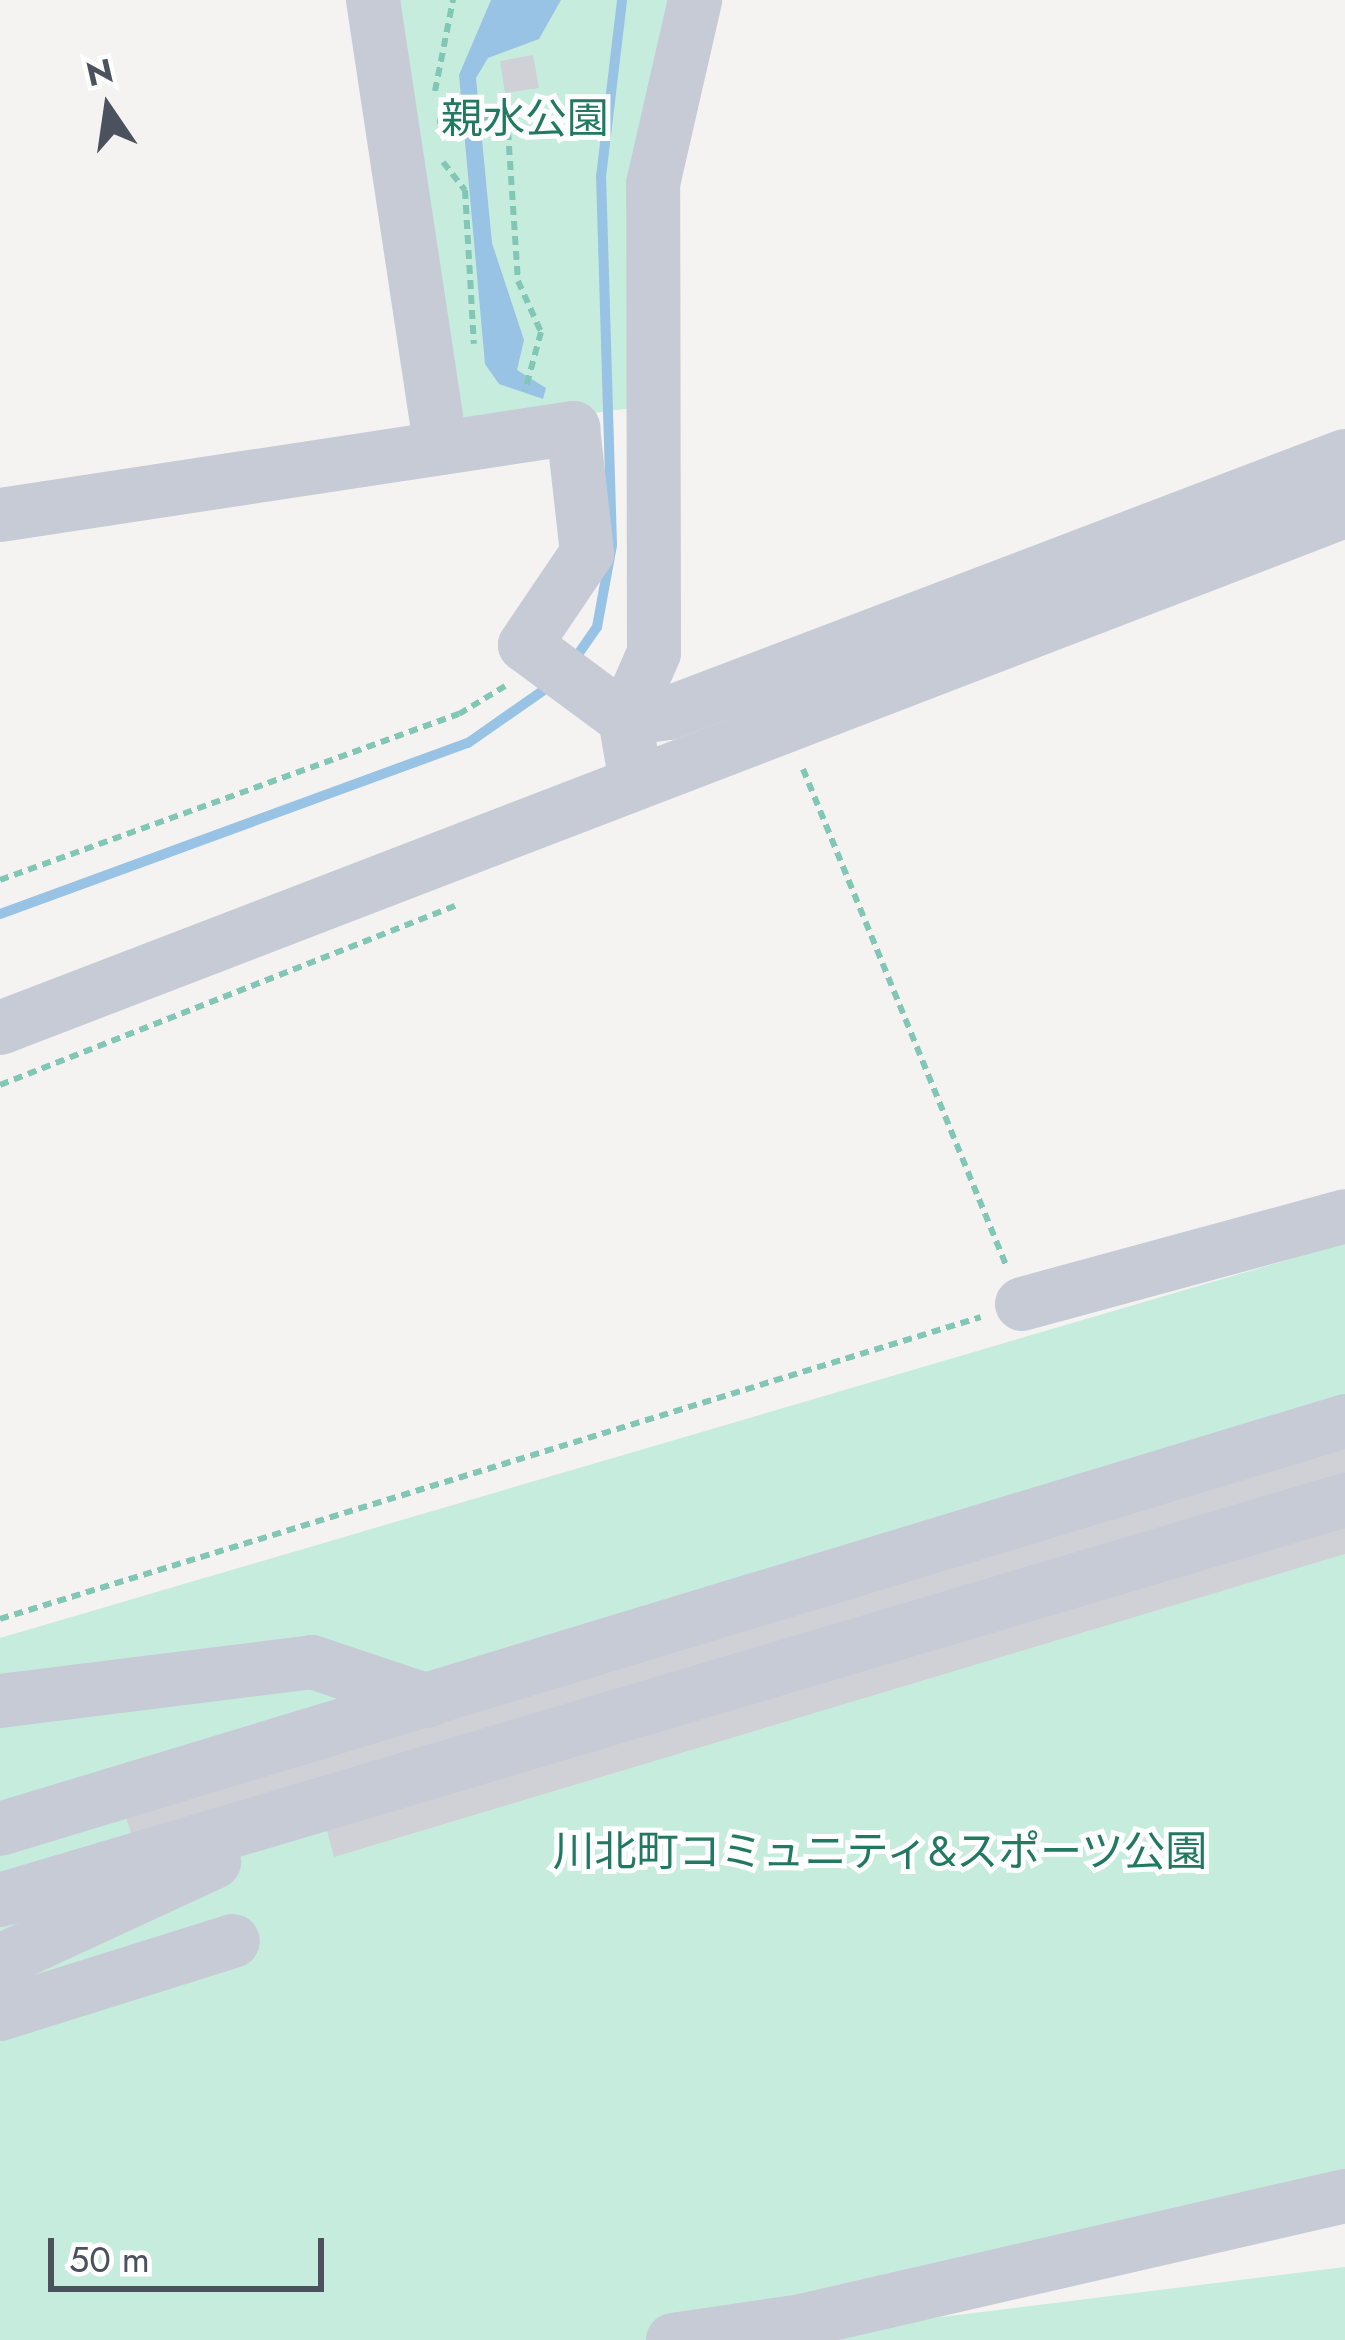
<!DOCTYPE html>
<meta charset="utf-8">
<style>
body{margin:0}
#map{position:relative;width:1345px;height:2340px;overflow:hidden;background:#f4f3f2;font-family:Jost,"Noto Sans JP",sans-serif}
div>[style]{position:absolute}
.green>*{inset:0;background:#c6ecde}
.water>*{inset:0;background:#98c3e4}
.stream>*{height:10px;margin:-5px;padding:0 5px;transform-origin:5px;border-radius:5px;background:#98c3e4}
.building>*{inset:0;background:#d0d1d6}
.path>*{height:6px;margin-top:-3px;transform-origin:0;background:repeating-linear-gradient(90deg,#82c7b5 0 9px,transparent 0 15px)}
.minor>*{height:54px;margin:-27px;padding:0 27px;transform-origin:27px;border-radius:27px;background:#c7cbd5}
span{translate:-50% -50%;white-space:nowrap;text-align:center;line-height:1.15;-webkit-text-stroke:10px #fff;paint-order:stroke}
.park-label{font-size:42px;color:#227962}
.north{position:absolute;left:48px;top:48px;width:120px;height:120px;-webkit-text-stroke:9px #fff;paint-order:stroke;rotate:347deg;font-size:33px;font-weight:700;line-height:48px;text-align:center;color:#4c515e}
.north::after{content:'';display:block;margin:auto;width:42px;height:54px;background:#4c515e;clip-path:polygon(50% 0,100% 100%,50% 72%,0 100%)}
.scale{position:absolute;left:48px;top:2238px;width:276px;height:54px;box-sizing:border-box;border:6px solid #4c515e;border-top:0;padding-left:15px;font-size:36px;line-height:42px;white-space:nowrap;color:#4c515e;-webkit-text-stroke:9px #fff;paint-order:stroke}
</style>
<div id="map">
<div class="green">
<i style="clip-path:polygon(392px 0,676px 0,642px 407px,456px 430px)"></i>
<i style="clip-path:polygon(1345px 1243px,1345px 2210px,828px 2331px,1345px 2267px,1345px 2340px,0 2340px,0 1638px)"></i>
</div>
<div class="water">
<i style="clip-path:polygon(491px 0,561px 0,539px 39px,488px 58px,476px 78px,492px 243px,524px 340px,517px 370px,546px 388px,543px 399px,499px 384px,485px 364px,459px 75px)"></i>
</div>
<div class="stream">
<i style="left:572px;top:663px;width:44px;rotate:-55.2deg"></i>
<i style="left:597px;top:627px;width:83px;rotate:-79.6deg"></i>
<i style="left:612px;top:545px;width:368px;rotate:-91.7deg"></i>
<i style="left:601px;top:177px;width:178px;rotate:-83.2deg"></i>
<i style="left:0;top:914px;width:498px;rotate:-20.1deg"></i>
<i style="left:468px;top:743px;width:101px;rotate:-34.9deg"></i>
</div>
<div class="building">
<i style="clip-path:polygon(533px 55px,539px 88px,505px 93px,500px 61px)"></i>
<i style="clip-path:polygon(1345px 1443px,1345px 1478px,132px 1836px,122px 1805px)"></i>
<i style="clip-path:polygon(1345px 1515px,1345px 1554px,334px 1857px,324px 1820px)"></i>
</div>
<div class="path">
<i style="left:435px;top:91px;width:93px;rotate:-78.8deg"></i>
<i style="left:437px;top:121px;width:70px;rotate:-4.1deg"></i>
<i style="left:507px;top:116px;width:165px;rotate:86.2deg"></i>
<i style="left:518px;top:281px;width:56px;rotate:65.7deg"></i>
<i style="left:541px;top:332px;width:61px;rotate:105.2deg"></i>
<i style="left:443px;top:162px;width:36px;rotate:52deg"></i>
<i style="left:465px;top:190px;width:154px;rotate:86.7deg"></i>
<i style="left:803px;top:769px;width:536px;rotate:67.74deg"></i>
<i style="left:0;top:880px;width:488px;rotate:-19.9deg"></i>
<i style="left:459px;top:714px;width:54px;rotate:-31.3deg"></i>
<i style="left:0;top:1085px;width:494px;rotate:-21.5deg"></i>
<i style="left:0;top:1619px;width:1026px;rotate:-17.11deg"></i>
</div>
<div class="minor">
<i style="left:373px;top:0;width:453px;rotate:81.4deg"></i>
<i style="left:0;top:515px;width:580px;rotate:-8.63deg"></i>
<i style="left:573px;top:428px;width:126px;rotate:83.6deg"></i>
<i style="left:587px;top:553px;width:111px;rotate:124deg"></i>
<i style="left:525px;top:645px;width:124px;rotate:36.5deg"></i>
<i style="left:625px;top:719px;width:64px;rotate:80.1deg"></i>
<i style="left:625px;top:719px;width:44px;rotate:-7.8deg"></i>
<i style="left:669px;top:713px;width:723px;rotate:-20.82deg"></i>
<i style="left:625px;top:719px;width:72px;rotate:-66.3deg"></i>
<i style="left:654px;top:653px;width:469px;rotate:-90.1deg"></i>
<i style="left:653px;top:184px;width:189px;rotate:-77.1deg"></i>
<i style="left:0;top:1028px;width:1441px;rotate:-21.03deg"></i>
<i style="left:1022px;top:1304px;width:335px;rotate:-15.2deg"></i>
<i style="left:0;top:1701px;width:314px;rotate:-7.1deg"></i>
<i style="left:312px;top:1662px;width:122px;rotate:18.6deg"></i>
<i style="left:0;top:1829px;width:1406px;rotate:-16.87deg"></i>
<i style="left:0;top:1900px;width:1403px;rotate:-16.56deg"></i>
<i style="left:0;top:1961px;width:236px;rotate:-24.8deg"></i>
<i style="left:0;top:2014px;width:244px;rotate:-17.4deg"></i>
<i style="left:673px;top:2340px;width:129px;rotate:-8.4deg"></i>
<i style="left:801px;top:2321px;width:558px;rotate:-12.94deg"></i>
</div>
<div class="park-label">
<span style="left:525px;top:119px">親水公園</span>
<span style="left:880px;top:1852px">川北町コミュニティ&amp;スポーツ公園</span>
</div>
<div class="north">N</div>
<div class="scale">50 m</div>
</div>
